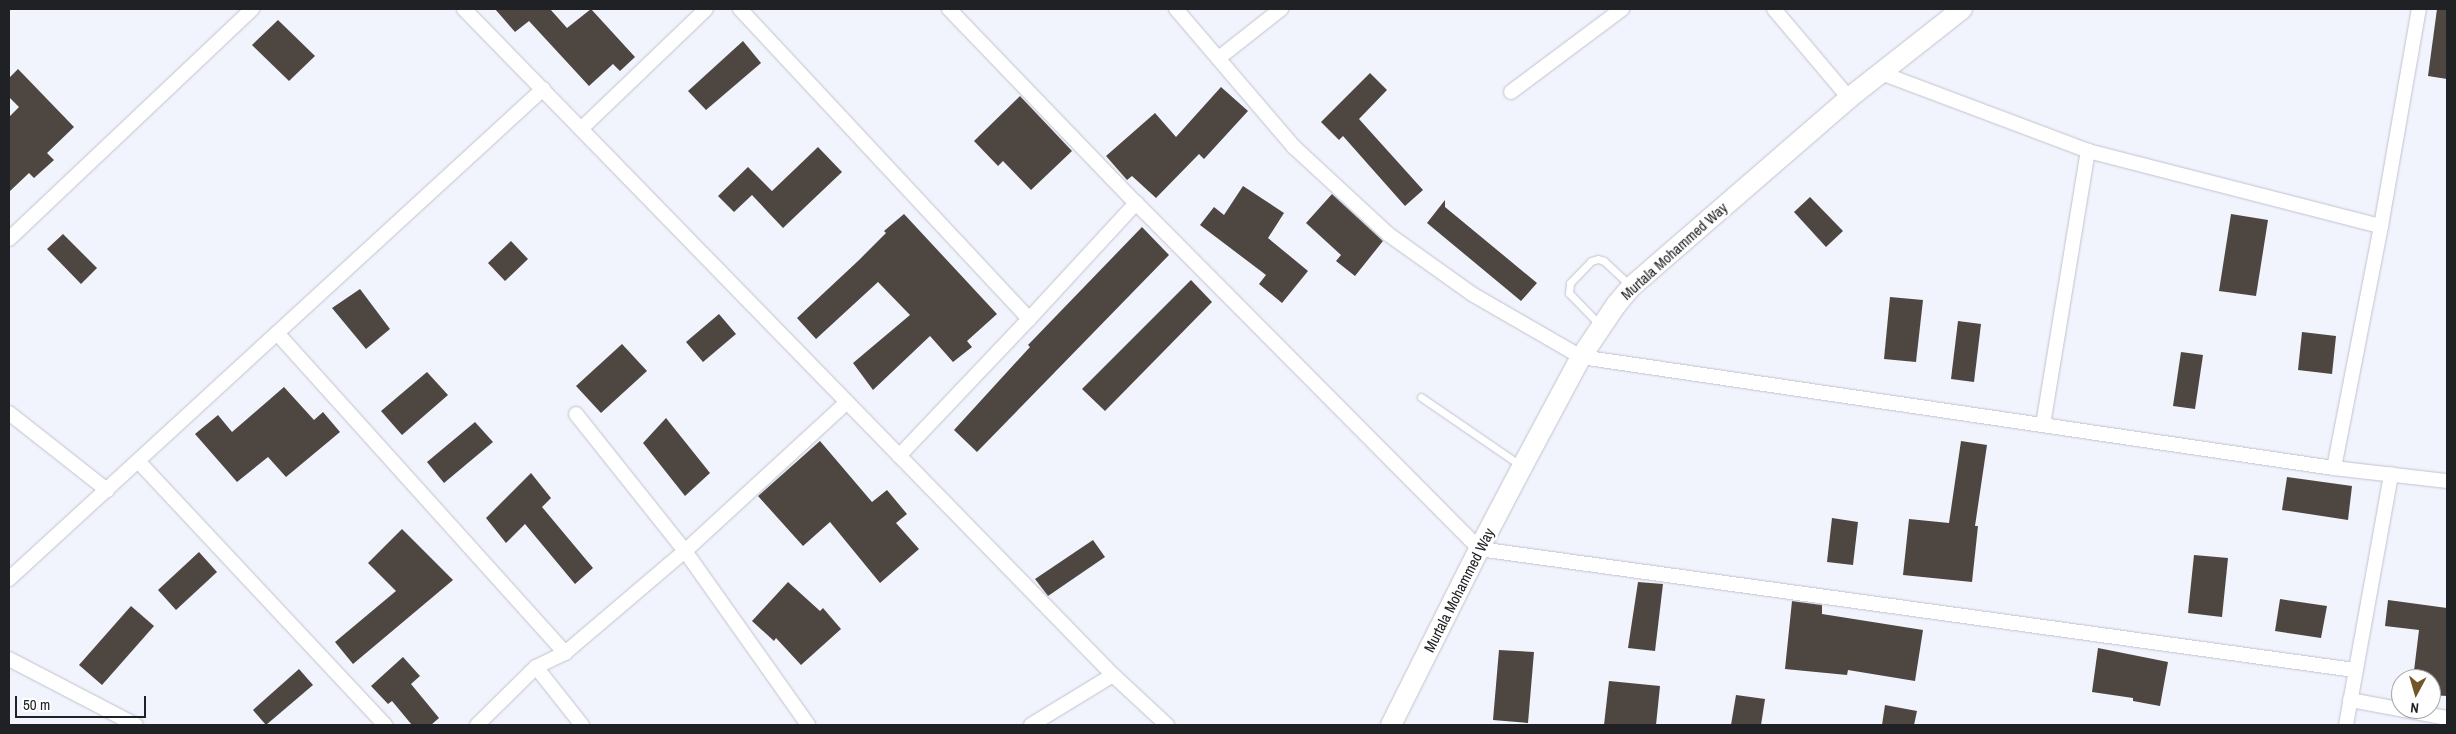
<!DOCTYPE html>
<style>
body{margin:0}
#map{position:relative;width:2456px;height:734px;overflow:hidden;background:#f1f3fd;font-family:"Archivo Narrow",sans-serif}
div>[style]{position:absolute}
.building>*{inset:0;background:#4e4741}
.roads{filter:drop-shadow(0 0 1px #c1c3cd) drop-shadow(0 0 1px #c1c3cd)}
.lane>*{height:7px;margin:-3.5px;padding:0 3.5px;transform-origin:3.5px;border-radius:3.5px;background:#fff}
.street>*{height:14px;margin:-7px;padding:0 7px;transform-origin:7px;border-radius:7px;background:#fff}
.secondary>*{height:20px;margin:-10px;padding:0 10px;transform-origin:10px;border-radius:10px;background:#fff}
span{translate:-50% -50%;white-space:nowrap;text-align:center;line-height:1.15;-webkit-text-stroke:5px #fff;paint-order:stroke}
.street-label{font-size:15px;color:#202124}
.frame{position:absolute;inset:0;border:10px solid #202124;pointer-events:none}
.north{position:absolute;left:2391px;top:669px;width:50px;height:50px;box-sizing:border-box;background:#fff;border:1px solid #a6a6a7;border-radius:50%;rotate:186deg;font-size:14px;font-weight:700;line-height:20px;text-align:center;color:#202124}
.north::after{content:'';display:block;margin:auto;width:18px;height:22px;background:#725529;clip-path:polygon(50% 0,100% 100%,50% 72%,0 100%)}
.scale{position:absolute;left:15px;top:696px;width:131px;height:22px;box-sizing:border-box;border:2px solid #202124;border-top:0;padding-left:6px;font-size:15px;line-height:18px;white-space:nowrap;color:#202124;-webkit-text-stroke:4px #fff;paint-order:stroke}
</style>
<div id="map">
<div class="building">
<i style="clip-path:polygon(495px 9px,550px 9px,567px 28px,591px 9px,635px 57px,620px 71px,613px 64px,589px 86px,529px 21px,515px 32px)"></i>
<i style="clip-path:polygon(2437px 9px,2447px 9px,2447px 79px,2428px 76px)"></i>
<i style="clip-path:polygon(278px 20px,315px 56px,289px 81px,252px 45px)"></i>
<i style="clip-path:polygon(743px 41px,761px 63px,706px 110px,688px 91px)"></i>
<i style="clip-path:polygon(18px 69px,74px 127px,47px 153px,54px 160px,34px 178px,29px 173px,9px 192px,9px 117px,19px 107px,9px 97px,9px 78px)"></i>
<i style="clip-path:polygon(1370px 73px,1387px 90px,1359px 119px,1423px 190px,1405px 206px,1343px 136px,1339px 140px,1321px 122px)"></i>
<i style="clip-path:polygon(1221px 87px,1248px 111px,1204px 159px,1199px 154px,1156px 198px,1132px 176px,1127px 180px,1106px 156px,1155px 113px,1176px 137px)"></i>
<i style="clip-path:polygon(1020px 96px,1072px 151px,1031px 190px,1003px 161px,998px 166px,974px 141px)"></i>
<i style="clip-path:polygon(818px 147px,842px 172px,783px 228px,752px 195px,734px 212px,718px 196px,748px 167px,772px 191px)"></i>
<i style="clip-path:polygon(1243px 186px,1284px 213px,1268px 238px,1308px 271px,1282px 303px,1259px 284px,1266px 275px,1200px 225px,1214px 207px,1224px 215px)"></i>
<i style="clip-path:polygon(1332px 194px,1383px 241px,1355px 276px,1336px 261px,1341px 255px,1306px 223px)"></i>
<i style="clip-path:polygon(1810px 197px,1843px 231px,1826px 247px,1794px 212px)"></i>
<i style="clip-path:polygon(1445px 200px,1445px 207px,1537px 283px,1521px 301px,1427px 223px)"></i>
<i style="clip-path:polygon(904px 214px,997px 314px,967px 341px,972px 347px,953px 362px,930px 336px,873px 390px,853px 363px,910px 315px,878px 282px,816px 339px,797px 318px,858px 261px,886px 233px,884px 231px)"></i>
<i style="clip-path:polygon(2231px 214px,2268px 220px,2256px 296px,2219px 291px)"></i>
<i style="clip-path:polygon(1142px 227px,1169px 255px,977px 452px,954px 430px,1030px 347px,1028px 345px)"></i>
<i style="clip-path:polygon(63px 234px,97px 268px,81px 284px,47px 249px)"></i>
<i style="clip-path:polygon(511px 241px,528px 259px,505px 281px,488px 263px)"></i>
<i style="clip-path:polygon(1191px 280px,1212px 302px,1105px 411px,1082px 389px)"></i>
<i style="clip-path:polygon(360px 289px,390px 329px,366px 349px,332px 308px)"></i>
<i style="clip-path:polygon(1890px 297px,1923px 300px,1916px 362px,1884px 359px)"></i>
<i style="clip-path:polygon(719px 314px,736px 334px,703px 362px,686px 342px)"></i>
<i style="clip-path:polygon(1958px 321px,1981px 324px,1974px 382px,1951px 379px)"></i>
<i style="clip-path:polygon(2302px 332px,2336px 336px,2332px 374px,2298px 370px)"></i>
<i style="clip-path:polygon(622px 344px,647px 371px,601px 413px,576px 386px)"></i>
<i style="clip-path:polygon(2181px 352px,2203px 355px,2195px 409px,2173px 406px)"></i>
<i style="clip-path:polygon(427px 372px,448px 395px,402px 435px,381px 411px)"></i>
<i style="clip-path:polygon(284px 387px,314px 420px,323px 412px,340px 432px,286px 477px,268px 457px,237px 482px,195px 434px,218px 415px,232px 432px)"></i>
<i style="clip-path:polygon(666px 418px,710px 473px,685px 496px,643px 443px)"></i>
<i style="clip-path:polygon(475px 422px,493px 442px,444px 483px,427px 462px)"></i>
<i style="clip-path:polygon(820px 441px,872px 502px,887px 490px,907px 514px,896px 523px,919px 549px,880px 583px,830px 522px,803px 546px,758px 496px)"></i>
<i style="clip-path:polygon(1961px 441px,1987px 445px,1975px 526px,1978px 526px,1972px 582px,1903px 575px,1909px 519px,1949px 523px)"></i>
<i style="clip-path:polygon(531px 473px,551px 498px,542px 507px,593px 568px,575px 584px,525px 524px,506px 543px,486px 518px)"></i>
<i style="clip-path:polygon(2287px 477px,2352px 486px,2348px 520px,2282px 510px)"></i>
<i style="clip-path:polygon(1832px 518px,1858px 522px,1853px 565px,1827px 562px)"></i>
<i style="clip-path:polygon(402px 529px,453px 580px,353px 664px,335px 642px,396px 591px,368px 563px)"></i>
<i style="clip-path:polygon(1093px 540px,1105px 557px,1048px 596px,1035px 579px)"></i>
<i style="clip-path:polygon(199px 552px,217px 572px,176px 610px,158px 590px)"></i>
<i style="clip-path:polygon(2194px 555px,2228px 558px,2222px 617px,2188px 613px)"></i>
<i style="clip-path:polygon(788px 582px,820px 611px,823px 608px,841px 629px,801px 665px,776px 638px,774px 641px,752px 621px)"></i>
<i style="clip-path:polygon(1638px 582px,1663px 584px,1655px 651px,1628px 648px)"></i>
<i style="clip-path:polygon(2280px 599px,2327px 606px,2321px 638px,2275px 631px)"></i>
<i style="clip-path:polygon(2388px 600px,2447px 608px,2447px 696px,2431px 695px,2431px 679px,2413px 679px,2419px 630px,2385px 626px)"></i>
<i style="clip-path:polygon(1792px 601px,1822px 605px,1822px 614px,1923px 630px,1915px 681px,1848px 670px,1847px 675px,1785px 669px)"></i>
<i style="clip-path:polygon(131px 606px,154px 626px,102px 685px,79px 665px)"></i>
<i style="clip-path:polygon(2098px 648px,2168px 662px,2160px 706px,2133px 701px,2133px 698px,2092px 692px)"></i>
<i style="clip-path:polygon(1499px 650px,1534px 652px,1528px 723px,1493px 720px)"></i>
<i style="clip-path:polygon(403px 657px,420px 676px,411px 684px,439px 718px,431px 725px,412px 725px,392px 701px,388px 704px,371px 686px)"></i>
<i style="clip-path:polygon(299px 669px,313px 685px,266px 725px,253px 710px)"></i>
<i style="clip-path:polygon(1609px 681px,1660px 686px,1656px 725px,1604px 725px)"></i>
<i style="clip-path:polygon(1736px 695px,1765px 699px,1761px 725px,1731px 725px)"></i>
<i style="clip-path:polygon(1885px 705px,1917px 711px,1914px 725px,1882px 725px)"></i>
</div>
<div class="roads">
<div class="lane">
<i style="left:1601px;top:326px;width:46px;rotate:-134.1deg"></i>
<i style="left:1569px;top:293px;width:10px;rotate:-84deg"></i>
<i style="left:1570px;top:283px;width:30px;rotate:-46deg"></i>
<i style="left:1591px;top:261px;width:7px;rotate:-16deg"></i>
<i style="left:1598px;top:259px;width:6px;rotate:18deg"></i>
<i style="left:1604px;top:261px;width:37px;rotate:43deg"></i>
<i style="left:1421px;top:397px;width:120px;rotate:34.5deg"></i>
</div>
<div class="street">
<i style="left:464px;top:9px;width:930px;rotate:45.74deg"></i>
<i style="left:1113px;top:675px;width:74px;rotate:42.8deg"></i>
<i style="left:740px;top:9px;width:424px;rotate:47deg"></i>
<i style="left:949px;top:9px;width:269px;rotate:46.1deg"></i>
<i style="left:1136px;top:203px;width:487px;rotate:45.2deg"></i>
<i style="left:1479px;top:549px;width:883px;rotate:7.87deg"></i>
<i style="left:1176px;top:9px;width:182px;rotate:49.5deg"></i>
<i style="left:1294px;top:147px;width:128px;rotate:42.8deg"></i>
<i style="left:1388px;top:234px;width:103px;rotate:35.5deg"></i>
<i style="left:1472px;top:294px;width:126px;rotate:30deg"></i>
<i style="left:1581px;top:357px;width:761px;rotate:8.39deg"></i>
<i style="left:2334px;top:468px;width:114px;rotate:6.6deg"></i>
<i style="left:1774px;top:9px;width:116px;rotate:49.9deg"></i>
<i style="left:1220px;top:57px;width:78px;rotate:-38.2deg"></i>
<i style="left:1881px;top:73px;width:221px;rotate:20.6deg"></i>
<i style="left:2088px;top:151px;width:302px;rotate:14.4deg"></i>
<i style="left:1511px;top:92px;width:139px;rotate:-36.8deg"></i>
<i style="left:581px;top:129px;width:173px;rotate:-43.8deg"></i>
<i style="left:9px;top:239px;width:335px;rotate:-43.4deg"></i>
<i style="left:277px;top:333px;width:431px;rotate:48deg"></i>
<i style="left:9px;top:413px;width:125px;rotate:38.2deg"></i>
<i style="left:576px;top:414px;width:175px;rotate:51.5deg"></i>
<i style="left:685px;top:551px;width:213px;rotate:54.7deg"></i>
<i style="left:2043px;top:425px;width:278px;rotate:-80.7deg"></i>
<i style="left:899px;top:456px;width:189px;rotate:-46.5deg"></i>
<i style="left:1029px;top:319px;width:158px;rotate:-47.3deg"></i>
<i style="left:138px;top:461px;width:362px;rotate:46.9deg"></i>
<i style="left:2334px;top:468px;width:247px;rotate:-79deg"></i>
<i style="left:2381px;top:226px;width:220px;rotate:-80.1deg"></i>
<i style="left:9px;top:579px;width:725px;rotate:-42.54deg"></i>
<i style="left:9px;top:659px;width:143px;rotate:27.5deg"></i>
<i style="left:536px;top:667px;width:74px;rotate:51.6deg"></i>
<i style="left:2350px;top:700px;width:99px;rotate:10.5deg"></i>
<i style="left:477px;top:725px;width:83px;rotate:-44.5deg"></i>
<i style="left:536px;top:667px;width:32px;rotate:-26deg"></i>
<i style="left:565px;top:653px;width:157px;rotate:-40.4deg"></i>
<i style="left:685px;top:551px;width:220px;rotate:-42.6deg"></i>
<i style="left:1031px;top:725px;width:96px;rotate:-31.4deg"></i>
<i style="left:2346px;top:725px;width:255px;rotate:-79.8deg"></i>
</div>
<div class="secondary">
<i style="left:1391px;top:725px;width:197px;rotate:-63.4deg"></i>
<i style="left:1479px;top:549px;width:93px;rotate:-62.3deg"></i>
<i style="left:1522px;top:467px;width:125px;rotate:-61.8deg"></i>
<i style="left:1581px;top:357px;width:63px;rotate:-56.1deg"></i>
<i style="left:1616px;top:305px;width:23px;rotate:-50deg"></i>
<i style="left:1631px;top:287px;width:289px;rotate:-40.9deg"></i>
<i style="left:1849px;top:98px;width:144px;rotate:-38.2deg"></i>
</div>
</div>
<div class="street-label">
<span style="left:1674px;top:251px;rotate:-42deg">Murtala Mohammed Way</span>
<span style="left:1459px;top:590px;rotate:-63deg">Murtala Mohammed Way</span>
</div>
<div class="frame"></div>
<div class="north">N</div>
<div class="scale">50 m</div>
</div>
